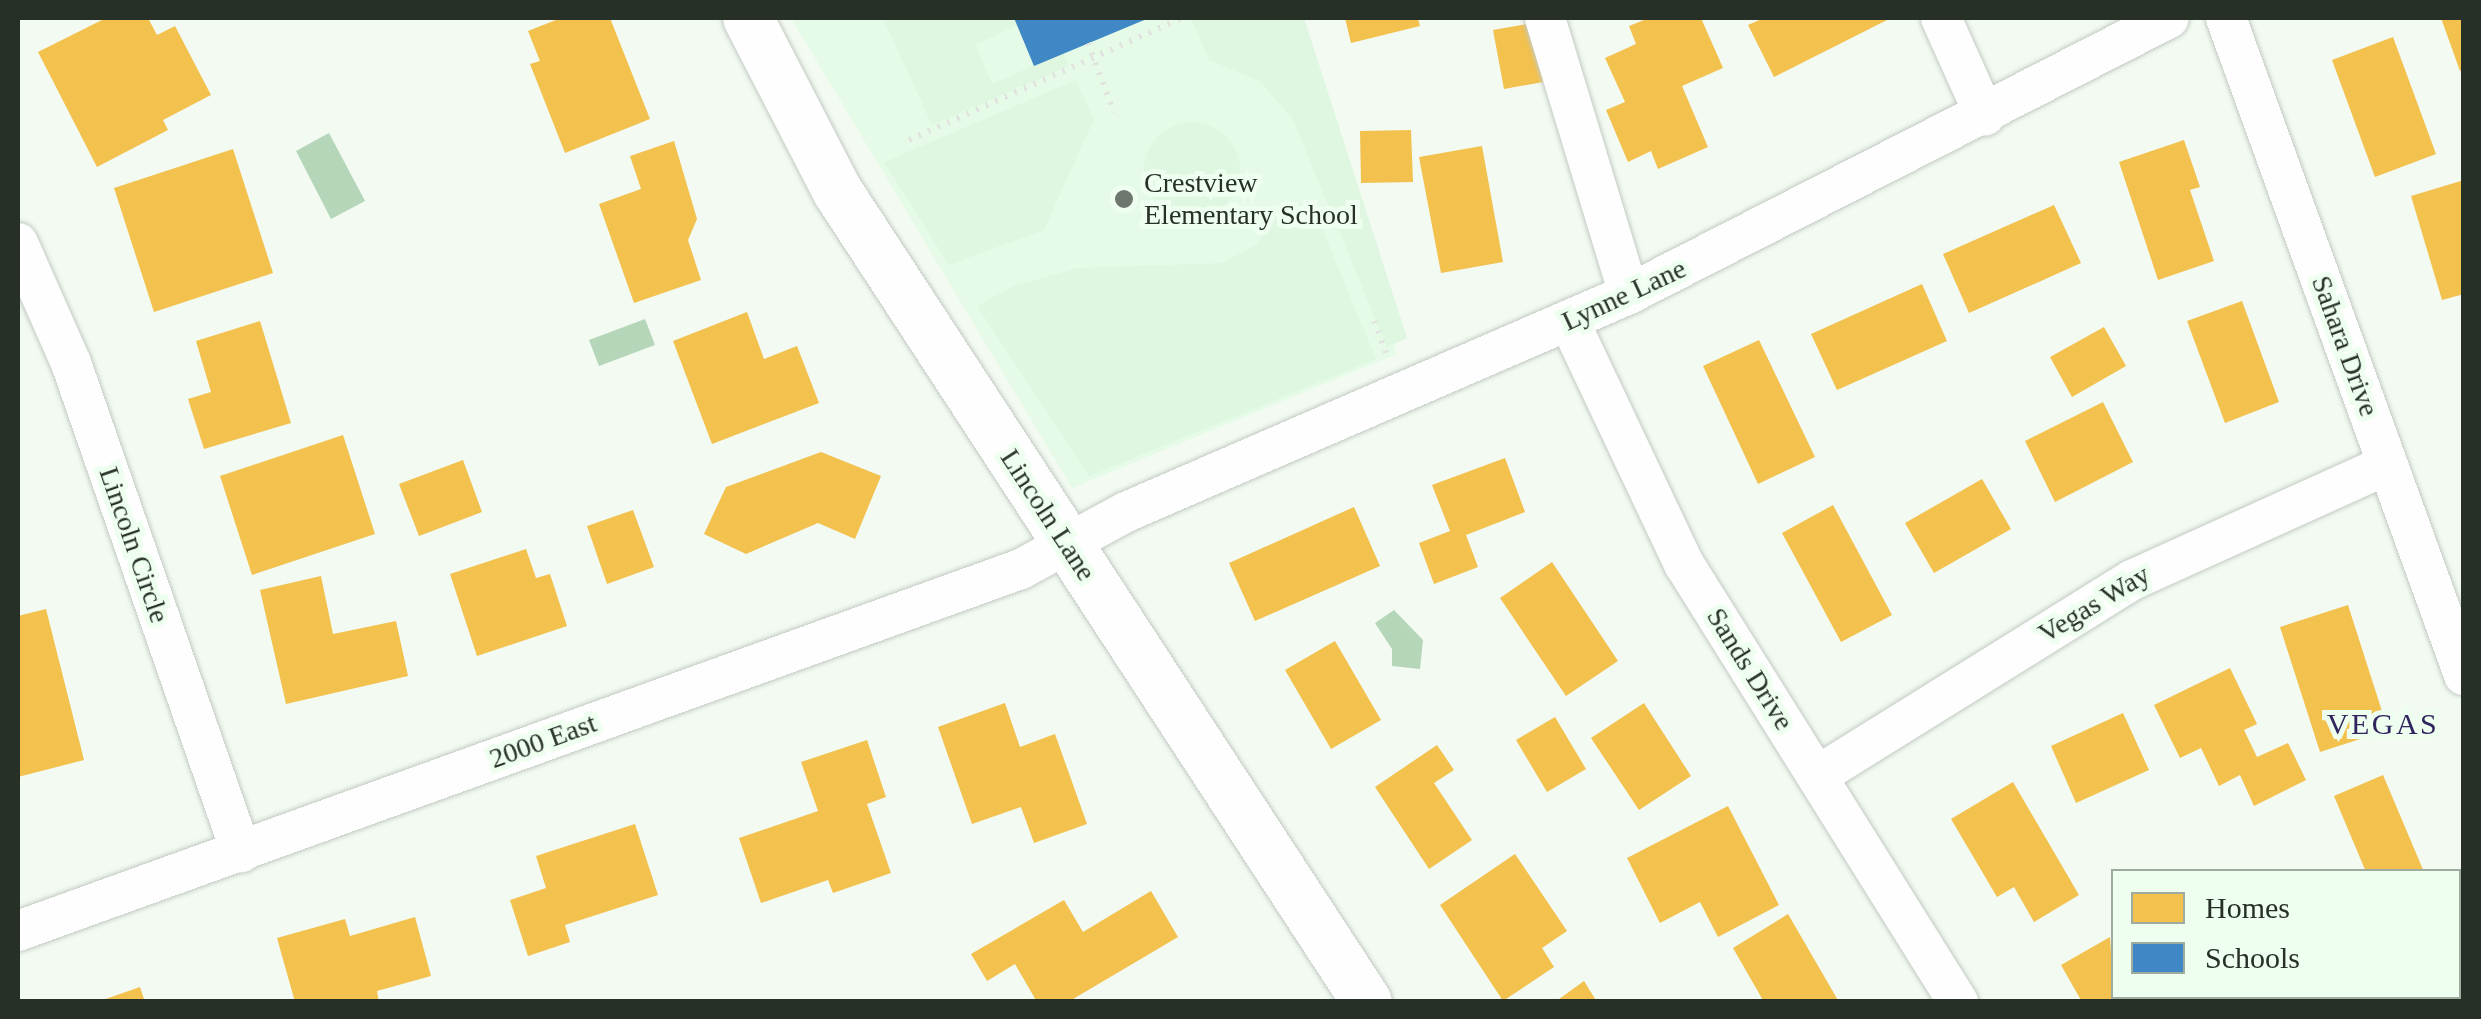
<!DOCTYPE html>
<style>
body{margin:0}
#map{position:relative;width:2481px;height:1019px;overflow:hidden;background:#f2faf2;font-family:"Times New Roman",serif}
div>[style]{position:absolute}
.built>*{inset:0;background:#e5fbe7}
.green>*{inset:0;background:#dff6e1}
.round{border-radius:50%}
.water>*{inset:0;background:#b5d6b9}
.homes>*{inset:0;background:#f2c14e}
.schools>*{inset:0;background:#3f88c5}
.path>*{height:6px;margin-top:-3px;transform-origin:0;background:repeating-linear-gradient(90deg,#e0e3e0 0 2.5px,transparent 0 10.5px)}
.roads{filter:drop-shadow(0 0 2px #c2cac2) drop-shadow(0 0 2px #c2cac2)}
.minor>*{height:40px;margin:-20px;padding:0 20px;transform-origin:20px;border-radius:20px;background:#fdfefd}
.tertiary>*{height:50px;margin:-25px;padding:0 25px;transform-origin:25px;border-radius:25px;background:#fdfefd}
.dots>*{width:28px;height:28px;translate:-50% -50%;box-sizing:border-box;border:5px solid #eefeef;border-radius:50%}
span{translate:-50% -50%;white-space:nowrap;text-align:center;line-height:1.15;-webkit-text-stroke:10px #eefeef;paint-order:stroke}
.poi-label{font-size:28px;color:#263027}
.left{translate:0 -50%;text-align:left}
.street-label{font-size:28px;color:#263027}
.neighbourhood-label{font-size:30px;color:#31255f;letter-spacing:2.5px}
.frame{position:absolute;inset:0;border:20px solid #263027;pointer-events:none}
.legend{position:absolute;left:2111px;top:869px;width:350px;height:130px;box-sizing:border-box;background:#eefeef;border:2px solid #9eac9f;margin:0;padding:12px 18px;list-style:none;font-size:30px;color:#263027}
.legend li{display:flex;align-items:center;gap:20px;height:50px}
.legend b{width:50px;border:2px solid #9eac9f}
</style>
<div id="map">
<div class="built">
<i style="clip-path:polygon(791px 18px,1297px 18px,1397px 354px,1072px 488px)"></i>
</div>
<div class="green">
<i style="clip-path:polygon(883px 18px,1014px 18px,1017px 25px,976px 45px,992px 84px,1063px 53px,1069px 66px,932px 125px)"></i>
<i style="clip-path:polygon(1191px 18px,1304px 18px,1407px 338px,1387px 347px,1292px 118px,1259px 81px,1209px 60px)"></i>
<i style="clip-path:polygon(1076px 80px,1094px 119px,1044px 230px,949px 265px,884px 162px)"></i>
<i class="round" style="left:1144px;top:122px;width:96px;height:96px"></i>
<i style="clip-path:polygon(1283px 210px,1316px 214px,1376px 359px,1089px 476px,977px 306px,1011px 287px,1077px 268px,1222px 263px,1256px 245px)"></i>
</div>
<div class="water">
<i style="clip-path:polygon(329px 133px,365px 201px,331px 219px,296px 151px)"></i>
<i style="clip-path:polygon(645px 319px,655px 345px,599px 366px,589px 340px)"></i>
<i style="clip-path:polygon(1394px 610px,1423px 640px,1420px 669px,1392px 666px,1392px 649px,1375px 623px)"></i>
</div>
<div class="homes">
<i style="clip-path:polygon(106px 18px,148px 18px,157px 35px,175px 26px,211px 95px,163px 120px,168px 130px,97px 167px,38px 52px)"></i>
<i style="clip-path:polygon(561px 18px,610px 18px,650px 119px,565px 153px,530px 64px,540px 61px,528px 31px)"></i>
<i style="clip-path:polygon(1345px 18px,1418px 18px,1420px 26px,1351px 43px)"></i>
<i style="clip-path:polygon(1649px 18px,1701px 18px,1723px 68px,1682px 86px,1708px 147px,1658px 169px,1651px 151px,1628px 162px,1606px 110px,1625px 102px,1605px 58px,1636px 44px,1629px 26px)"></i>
<i style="clip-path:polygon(1764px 18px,1891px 18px,1774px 77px,1748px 25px)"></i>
<i style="clip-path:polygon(2441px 18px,2464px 18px,2464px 70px,2460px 71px)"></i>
<i style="clip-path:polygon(1539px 22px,1549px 81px,1504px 89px,1493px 30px)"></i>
<i style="clip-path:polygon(2393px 37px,2436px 154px,2375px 177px,2332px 60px)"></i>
<i style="clip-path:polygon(1411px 130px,1413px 182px,1361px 183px,1360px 131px)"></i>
<i style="clip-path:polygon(2184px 140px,2200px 187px,2190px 190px,2214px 261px,2158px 280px,2119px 162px)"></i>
<i style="clip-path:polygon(674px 141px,697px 219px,688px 240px,701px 280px,634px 303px,599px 204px,641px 189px,630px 156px)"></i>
<i style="clip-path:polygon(1482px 146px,1503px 262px,1441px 273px,1419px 157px)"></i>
<i style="clip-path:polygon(233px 149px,273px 273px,154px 312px,114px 188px)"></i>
<i style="clip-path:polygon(2464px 180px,2464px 294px,2442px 300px,2411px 196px)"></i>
<i style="clip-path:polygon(2054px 205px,2081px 263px,1969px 313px,1943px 254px)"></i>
<i style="clip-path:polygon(1922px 284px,1947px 341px,1837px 390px,1811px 334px)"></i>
<i style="clip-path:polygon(2242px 301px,2279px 402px,2225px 423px,2187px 321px)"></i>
<i style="clip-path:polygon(747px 312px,764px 359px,797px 346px,819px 403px,712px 444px,673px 341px)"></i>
<i style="clip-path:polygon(260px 321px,291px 423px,204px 449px,188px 399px,211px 392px,196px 341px)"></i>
<i style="clip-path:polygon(2104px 327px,2126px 366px,2072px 397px,2050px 357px)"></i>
<i style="clip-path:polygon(1759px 340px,1815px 457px,1758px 484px,1703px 366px)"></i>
<i style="clip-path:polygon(2103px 402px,2133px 462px,2055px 502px,2025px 441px)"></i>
<i style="clip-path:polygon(343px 435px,375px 534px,252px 575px,220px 476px)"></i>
<i style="clip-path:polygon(821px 452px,881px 476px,855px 539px,818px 523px,746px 554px,704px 534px,726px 487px)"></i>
<i style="clip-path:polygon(1505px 458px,1525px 512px,1466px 535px,1478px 567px,1434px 584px,1419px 543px,1450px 531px,1432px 485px)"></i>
<i style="clip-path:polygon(463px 460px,482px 512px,419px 536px,399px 484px)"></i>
<i style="clip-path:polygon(1982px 479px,2011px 529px,1934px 573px,1905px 523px)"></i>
<i style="clip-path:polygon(1833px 505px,1892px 615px,1841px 642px,1782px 533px)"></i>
<i style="clip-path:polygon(1354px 507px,1380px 566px,1255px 621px,1229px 563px)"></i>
<i style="clip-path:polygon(633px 510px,654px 567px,607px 584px,587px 526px)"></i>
<i style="clip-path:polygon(526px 549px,536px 578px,550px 574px,567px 626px,477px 656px,450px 574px)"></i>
<i style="clip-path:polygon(1552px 562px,1618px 661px,1566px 696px,1500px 598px)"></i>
<i style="clip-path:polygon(321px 576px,333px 634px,396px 621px,408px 676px,286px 704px,260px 590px)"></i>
<i style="clip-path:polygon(2348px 605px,2388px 730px,2320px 752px,2280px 627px)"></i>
<i style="clip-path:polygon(46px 609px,84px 760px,18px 777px,18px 616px)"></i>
<i style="clip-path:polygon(1335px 641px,1381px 720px,1331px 749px,1285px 670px)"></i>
<i style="clip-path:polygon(2230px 668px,2257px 724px,2244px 730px,2257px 757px,2288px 743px,2306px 780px,2254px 806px,2240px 775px,2219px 786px,2201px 748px,2180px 758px,2154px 705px)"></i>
<i style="clip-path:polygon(1005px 703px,1020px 747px,1055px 734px,1087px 824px,1034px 843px,1021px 807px,972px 824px,938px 727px)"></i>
<i style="clip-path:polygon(1644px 703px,1691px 776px,1639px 810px,1591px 738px)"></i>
<i style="clip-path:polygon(2123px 713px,2149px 770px,2076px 803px,2051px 746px)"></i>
<i style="clip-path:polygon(1555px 717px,1586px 769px,1547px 792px,1516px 740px)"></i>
<i style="clip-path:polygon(867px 740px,886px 797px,867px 804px,891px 873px,833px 893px,828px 880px,761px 903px,739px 838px,818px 811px,801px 762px)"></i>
<i style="clip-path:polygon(1437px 745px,1454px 770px,1434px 783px,1472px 840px,1429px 869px,1375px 787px)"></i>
<i style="clip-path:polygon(2383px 775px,2424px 872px,2366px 872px,2334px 796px)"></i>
<i style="clip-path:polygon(2013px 782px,2079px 895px,2034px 922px,2014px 887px,1997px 897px,1951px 819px)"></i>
<i style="clip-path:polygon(1728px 806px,1779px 905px,1718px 937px,1700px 902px,1660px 923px,1627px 858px)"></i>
<i style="clip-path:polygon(635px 824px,658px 895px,565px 925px,570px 942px,528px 956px,510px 900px,546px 888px,536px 856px)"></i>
<i style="clip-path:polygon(1515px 854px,1567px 931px,1542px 948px,1554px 967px,1503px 1001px,1440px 905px)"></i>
<i style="clip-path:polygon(1151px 891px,1178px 937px,1068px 1002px,1037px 1002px,1015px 964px,987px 981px,971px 954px,1064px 900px,1083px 932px)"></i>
<i style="clip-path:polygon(1788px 914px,1839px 1002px,1764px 1002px,1733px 948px)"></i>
<i style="clip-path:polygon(415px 917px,431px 976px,377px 991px,379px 1002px,295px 1002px,277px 938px,345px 919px,350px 936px)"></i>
<i style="clip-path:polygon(2110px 937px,2114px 996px,2148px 1002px,2082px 1002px,2061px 965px)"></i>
<i style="clip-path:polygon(1584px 981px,1597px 1002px,1555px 1002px)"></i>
<i style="clip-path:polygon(2458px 985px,2464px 1002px,2398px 996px,2458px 996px)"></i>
<i style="clip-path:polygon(140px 987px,145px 1002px,100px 1002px,100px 1001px)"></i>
</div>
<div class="schools">
<i style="clip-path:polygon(1014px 18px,1149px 18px,1034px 66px)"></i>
</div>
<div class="path">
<i style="left:1088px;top:43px;width:74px;rotate:69.4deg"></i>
<i style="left:909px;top:140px;width:299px;rotate:-24.1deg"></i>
<i style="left:1374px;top:321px;width:39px;rotate:69deg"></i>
</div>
<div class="roads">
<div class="minor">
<i style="left:1545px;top:18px;width:288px;rotate:73.1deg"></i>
<i style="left:1941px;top:18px;width:107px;rotate:65.8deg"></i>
<i style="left:2226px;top:18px;width:699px;rotate:70.09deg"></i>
<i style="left:18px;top:243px;width:131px;rotate:66.2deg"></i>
<i style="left:71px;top:363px;width:518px;rotate:70.83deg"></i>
<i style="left:1569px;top:321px;width:269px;rotate:64.7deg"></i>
<i style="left:1684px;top:564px;width:517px;rotate:57.97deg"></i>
<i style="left:1817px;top:776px;width:371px;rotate:-31.9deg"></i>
<i style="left:2132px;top:580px;width:280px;rotate:-24.3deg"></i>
<i style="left:18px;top:931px;width:1066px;rotate:-19.85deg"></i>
<i style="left:1021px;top:569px;width:119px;rotate:-28.5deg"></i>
<i style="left:1126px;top:512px;width:548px;rotate:-23.43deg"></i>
<i style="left:1629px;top:294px;width:606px;rotate:-27.07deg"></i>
</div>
<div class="tertiary">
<i style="left:748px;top:18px;width:196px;rotate:62.7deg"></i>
<i style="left:838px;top:192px;width:967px;rotate:56.85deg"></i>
</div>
</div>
<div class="dots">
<i style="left:1124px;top:199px;background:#6d776e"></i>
</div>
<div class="poi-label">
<span class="left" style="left:1144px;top:199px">Crestview<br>Elementary School</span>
</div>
<div class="street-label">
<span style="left:1624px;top:295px;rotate:-25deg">Lynne Lane</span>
<span style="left:2345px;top:346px;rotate:70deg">Sahara Drive</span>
<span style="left:1048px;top:515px;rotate:57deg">Lincoln Lane</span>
<span style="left:134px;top:545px;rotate:71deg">Lincoln Circle</span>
<span style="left:2094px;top:604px;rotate:-31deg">Vegas Way</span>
<span style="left:1750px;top:669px;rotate:58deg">Sands Drive</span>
<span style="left:543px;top:741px;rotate:-20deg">2000 East</span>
</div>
<div class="neighbourhood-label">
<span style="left:2383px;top:724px">VEGAS</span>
</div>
<div class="frame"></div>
<ul class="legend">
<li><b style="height:28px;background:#f2c14e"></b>Homes</li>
<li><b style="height:28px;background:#3f88c5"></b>Schools</li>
</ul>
</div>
